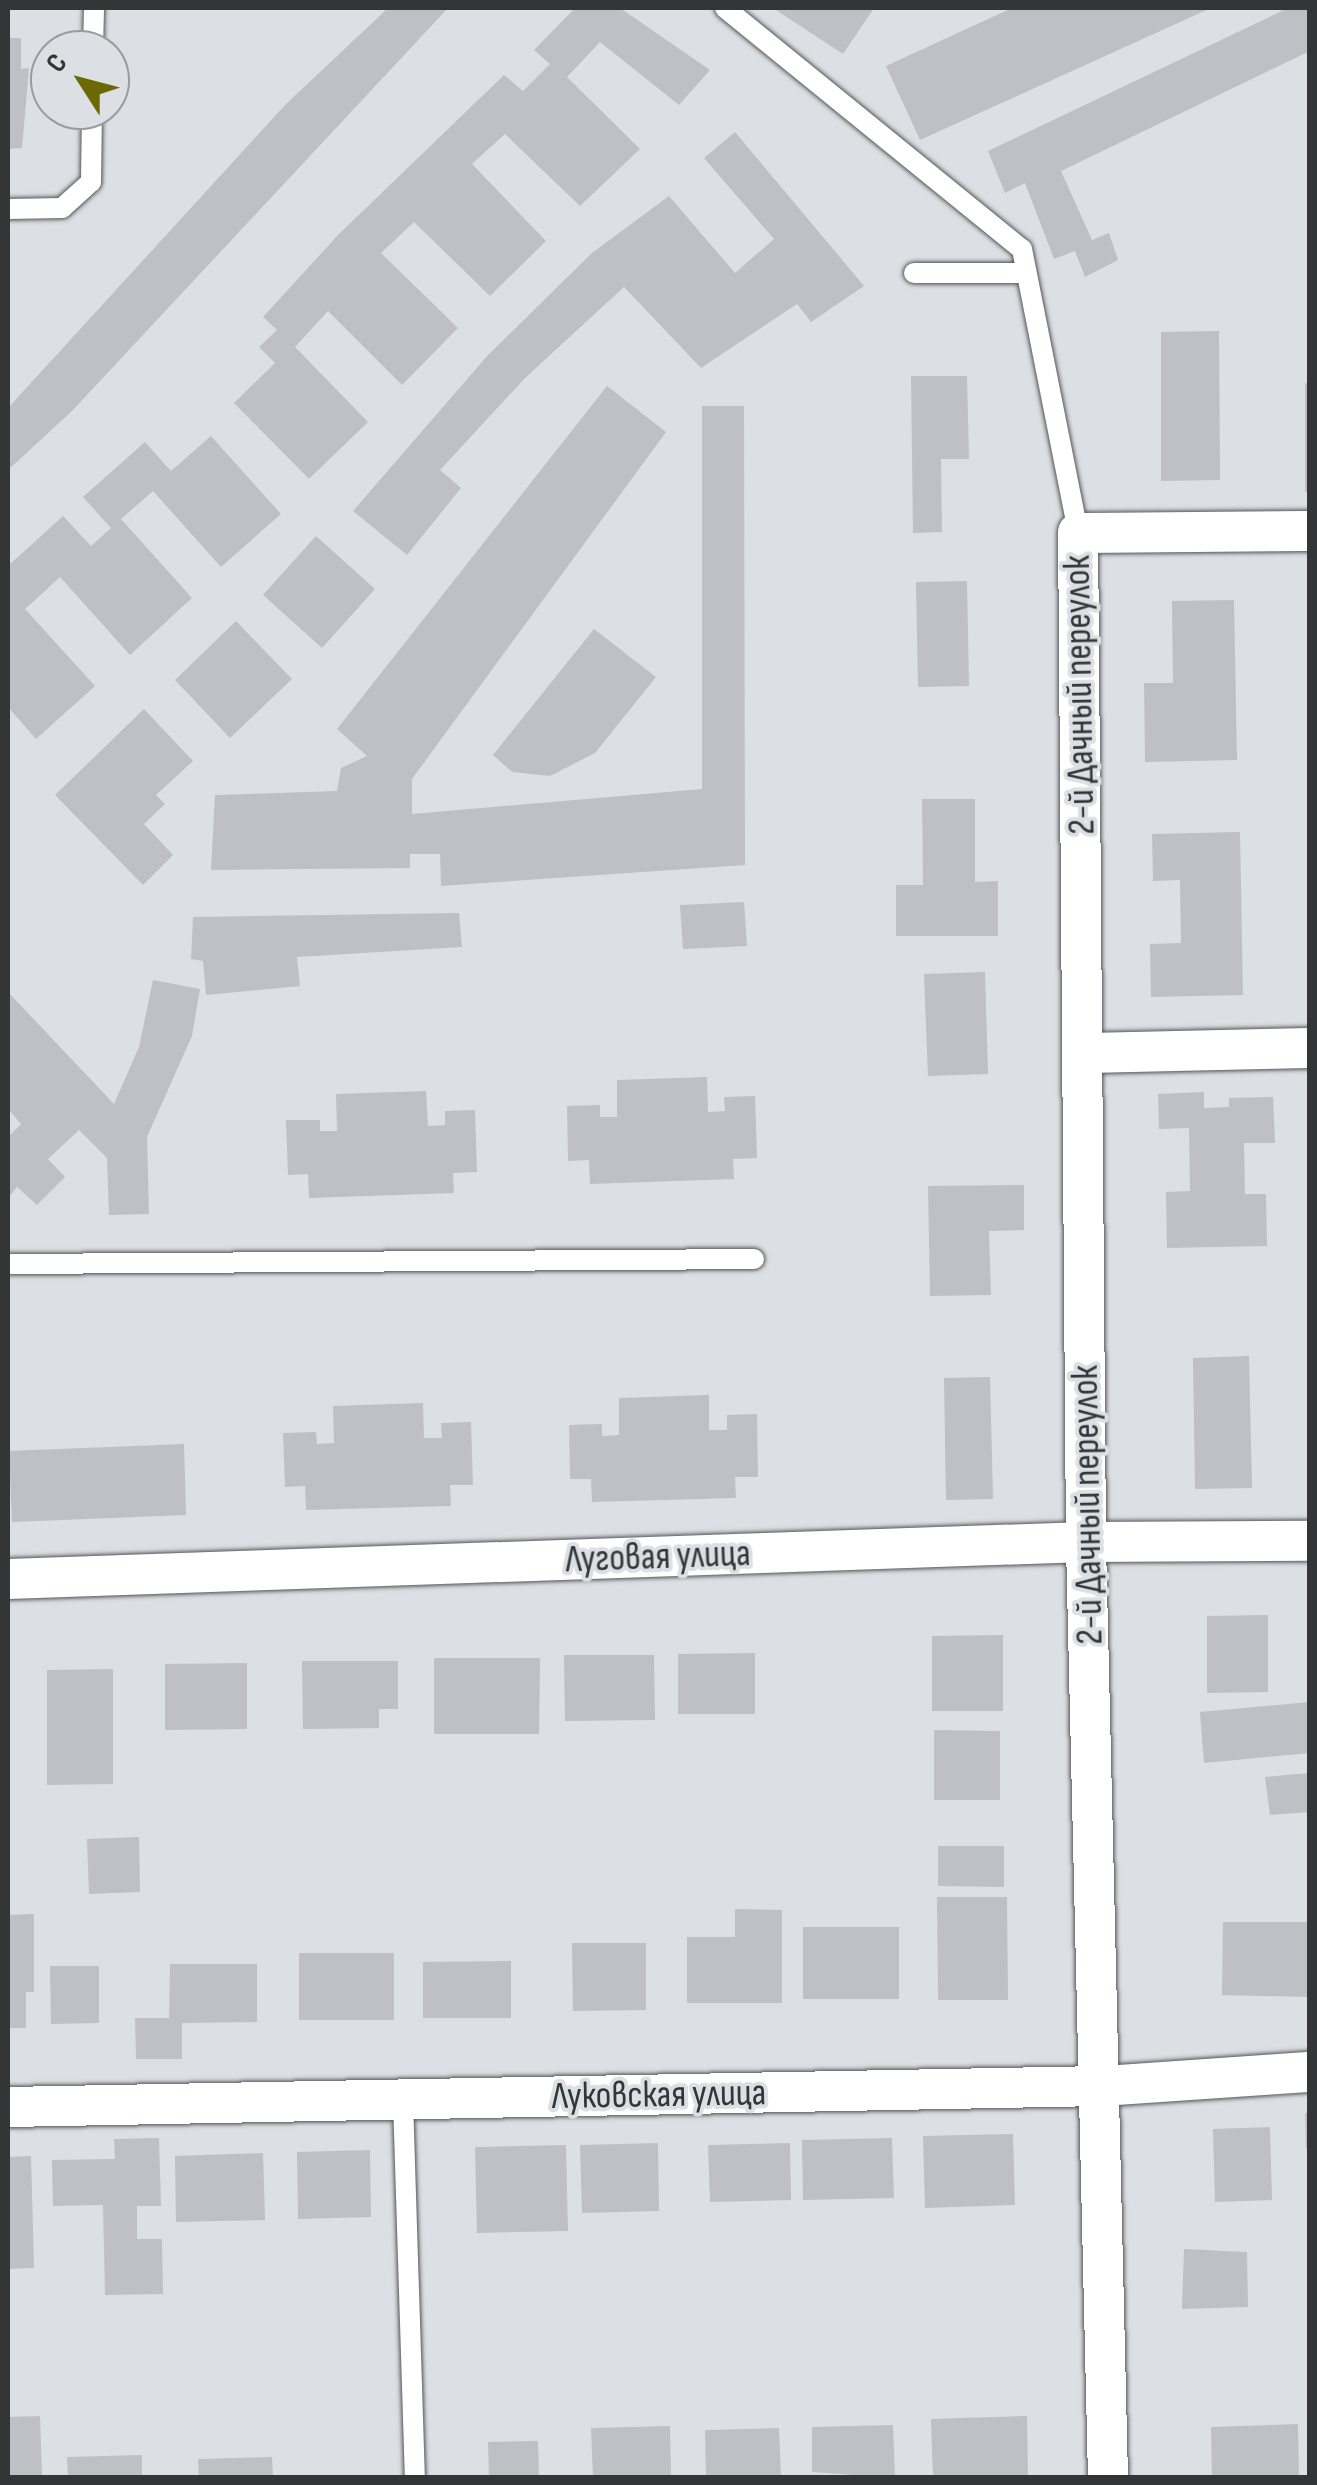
<!DOCTYPE html>
<meta charset="utf-8">
<style>
body{margin:0}
#map{position:relative;width:1317px;height:2485px;overflow:hidden;background:#dcdfe3;font-family:"Sofia Sans Condensed",sans-serif}
div>[style]{position:absolute}
.building>*{inset:0;background:#bec0c5}
.roads{filter:drop-shadow(0 0 2px #54565a) drop-shadow(0 0 2px #54565a)}
.lane>*{height:20px;margin:-10px;padding:0 10px;transform-origin:10px;border-radius:10px;background:#fff}
.street>*{height:40px;margin:-20px;padding:0 20px;transform-origin:20px;border-radius:20px;background:#fff}
span{translate:-50% -50%;white-space:nowrap;text-align:center;line-height:1.15;-webkit-text-stroke:8px #dcdfe3;paint-order:stroke}
.street-label{font-size:38px;color:#343536}
.frame{position:absolute;inset:0;border:10px solid #343536;pointer-events:none}
.north{position:absolute;left:30px;top:30px;width:100px;height:100px;box-sizing:border-box;background:#dcdfe3;border:2px solid #999b9e;border-radius:50%;rotate:306deg;font-size:28px;font-weight:700;line-height:40px;text-align:center;color:#343536}
.north::after{content:'';display:block;margin:auto;width:35px;height:45px;background:#6c6904;clip-path:polygon(50% 0,100% 100%,50% 72%,0 100%)}
</style>
<div id="map">
<div class="building">
<i style="clip-path:polygon(388px 8px,448px 8px,72px 411px,8px 470px,8px 408px,285px 105px)"></i>
<i style="clip-path:polygon(575px 8px,620px 8px,710px 70px,679px 105px,600px 42px,567px 77px,640px 149px,580px 206px,505px 134px,472px 164px,546px 241px,490px 296px,414px 222px,381px 253px,458px 328px,402px 385px,328px 311px,295px 347px,368px 422px,309px 479px,234px 403px,275px 363px,259px 347px,277px 330px,263px 317px,338px 235px,504px 75px,523px 91px,550px 64px,534px 50px)"></i>
<i style="clip-path:polygon(773px 8px,874px 8px,843px 54px)"></i>
<i style="clip-path:polygon(1012px 8px,1211px 8px,920px 140px,886px 66px)"></i>
<i style="clip-path:polygon(1288px 8px,1310px 8px,1310px 51px,1061px 171px,1092px 240px,1109px 233px,1118px 260px,1085px 277px,1075px 251px,1054px 259px,1025px 183px,1005px 193px,988px 151px)"></i>
<i style="clip-path:polygon(8px 38px,21px 38px,21px 69px,29px 68px,22px 148px,8px 149px)"></i>
<i style="clip-path:polygon(735px 132px,864px 286px,811px 322px,797px 304px,701px 368px,624px 287px,525px 378px,440px 470px,461px 488px,407px 555px,353px 511px,488px 355px,592px 253px,669px 196px,735px 273px,774px 239px,704px 158px)"></i>
<i style="clip-path:polygon(1219px 331px,1220px 480px,1161px 481px,1161px 332px)"></i>
<i style="clip-path:polygon(911px 376px,967px 376px,969px 459px,941px 459px,942px 532px,913px 533px)"></i>
<i style="clip-path:polygon(1305px 383px,1310px 383px,1310px 492px,1305px 492px)"></i>
<i style="clip-path:polygon(607px 386px,666px 432px,412px 779px,412px 814px,702px 789px,702px 406px,744px 406px,745px 865px,441px 886px,440px 854px,410px 854px,410px 868px,211px 870px,215px 795px,337px 791px,341px 768px,367px 756px,337px 729px)"></i>
<i style="clip-path:polygon(211px 436px,281px 514px,221px 567px,153px 491px,121px 519px,192px 598px,130px 655px,60px 577px,25px 609px,95px 686px,36px 739px,8px 707px,8px 566px,63px 516px,91px 546px,111px 528px,83px 497px,145px 442px,171px 471px)"></i>
<i style="clip-path:polygon(316px 536px,375px 589px,322px 648px,263px 595px)"></i>
<i style="clip-path:polygon(967px 581px,969px 686px,918px 687px,916px 582px)"></i>
<i style="clip-path:polygon(1234px 600px,1237px 760px,1145px 762px,1144px 683px,1173px 683px,1172px 601px)"></i>
<i style="clip-path:polygon(236px 621px,292px 679px,230px 738px,175px 680px)"></i>
<i style="clip-path:polygon(594px 629px,656px 677px,595px 753px,550px 776px,512px 772px,493px 755px)"></i>
<i style="clip-path:polygon(144px 709px,193px 761px,156px 795px,165px 804px,144px 824px,173px 855px,143px 885px,55px 795px)"></i>
<i style="clip-path:polygon(922px 799px,975px 799px,975px 882px,998px 881px,998px 936px,896px 936px,896px 885px,923px 885px)"></i>
<i style="clip-path:polygon(1240px 832px,1243px 995px,1151px 997px,1150px 944px,1181px 943px,1180px 880px,1153px 881px,1152px 834px)"></i>
<i style="clip-path:polygon(744px 902px,747px 946px,683px 949px,680px 905px)"></i>
<i style="clip-path:polygon(459px 913px,462px 947px,297px 957px,300px 986px,206px 995px,203px 961px,191px 959px,193px 917px)"></i>
<i style="clip-path:polygon(985px 972px,988px 1074px,928px 1076px,924px 974px)"></i>
<i style="clip-path:polygon(153px 980px,200px 989px,192px 1036px,147px 1137px,149px 1214px,109px 1215px,107px 1158px,79px 1130px,48px 1159px,65px 1177px,37px 1205px,17px 1187px,8px 1198px,8px 1137px,21px 1124px,8px 1109px,8px 992px,114px 1104px,139px 1047px)"></i>
<i style="clip-path:polygon(707px 1077px,708px 1112px,725px 1111px,724px 1097px,755px 1096px,757px 1158px,733px 1159px,734px 1179px,590px 1184px,589px 1160px,568px 1161px,567px 1106px,600px 1105px,600px 1117px,617px 1117px,617px 1080px)"></i>
<i style="clip-path:polygon(426px 1091px,428px 1126px,445px 1125px,445px 1111px,475px 1110px,477px 1172px,453px 1173px,454px 1193px,309px 1198px,308px 1174px,288px 1175px,286px 1120px,320px 1120px,320px 1131px,337px 1131px,336px 1094px)"></i>
<i style="clip-path:polygon(1204px 1092px,1204px 1108px,1229px 1107px,1229px 1098px,1273px 1097px,1275px 1143px,1244px 1143px,1245px 1194px,1266px 1194px,1267px 1246px,1167px 1248px,1166px 1192px,1190px 1191px,1189px 1128px,1159px 1129px,1158px 1094px)"></i>
<i style="clip-path:polygon(1024px 1185px,1024px 1230px,989px 1231px,991px 1295px,930px 1296px,928px 1186px)"></i>
<i style="clip-path:polygon(1249px 1356px,1252px 1488px,1195px 1489px,1193px 1358px)"></i>
<i style="clip-path:polygon(990px 1377px,993px 1499px,946px 1500px,944px 1378px)"></i>
<i style="clip-path:polygon(709px 1395px,709px 1430px,727px 1430px,727px 1415px,757px 1414px,758px 1477px,735px 1477px,736px 1498px,592px 1502px,591px 1479px,570px 1479px,569px 1425px,602px 1424px,602px 1436px,619px 1435px,619px 1398px)"></i>
<i style="clip-path:polygon(423px 1403px,424px 1438px,442px 1438px,441px 1423px,471px 1422px,473px 1485px,450px 1485px,451px 1506px,306px 1510px,305px 1486px,285px 1487px,283px 1433px,316px 1432px,317px 1444px,334px 1443px,333px 1406px)"></i>
<i style="clip-path:polygon(184px 1444px,186px 1515px,12px 1522px,9px 1451px)"></i>
<i style="clip-path:polygon(1268px 1615px,1268px 1692px,1207px 1693px,1207px 1616px)"></i>
<i style="clip-path:polygon(1003px 1635px,1003px 1711px,932px 1711px,932px 1636px)"></i>
<i style="clip-path:polygon(755px 1653px,755px 1714px,678px 1714px,678px 1654px)"></i>
<i style="clip-path:polygon(564px 1655px,654px 1655px,655px 1720px,565px 1721px)"></i>
<i style="clip-path:polygon(434px 1658px,540px 1658px,539px 1734px,434px 1734px)"></i>
<i style="clip-path:polygon(302px 1661px,398px 1661px,398px 1709px,379px 1709px,379px 1728px,303px 1729px)"></i>
<i style="clip-path:polygon(247px 1663px,247px 1729px,165px 1730px,165px 1664px)"></i>
<i style="clip-path:polygon(113px 1669px,113px 1784px,47px 1785px,47px 1670px)"></i>
<i style="clip-path:polygon(1310px 1702px,1310px 1753px,1204px 1763px,1200px 1712px)"></i>
<i style="clip-path:polygon(934px 1730px,1000px 1731px,1000px 1800px,934px 1800px)"></i>
<i style="clip-path:polygon(1310px 1773px,1310px 1812px,1270px 1815px,1265px 1777px)"></i>
<i style="clip-path:polygon(139px 1837px,140px 1892px,89px 1894px,87px 1839px)"></i>
<i style="clip-path:polygon(938px 1846px,1004px 1846px,1004px 1887px,938px 1886px)"></i>
<i style="clip-path:polygon(937px 1897px,1007px 1897px,1008px 2000px,938px 2000px)"></i>
<i style="clip-path:polygon(735px 1909px,782px 1910px,782px 2003px,687px 2003px,687px 1937px,735px 1937px)"></i>
<i style="clip-path:polygon(34px 1914px,34px 1992px,26px 1992px,26px 2028px,8px 2028px,8px 1915px)"></i>
<i style="clip-path:polygon(1223px 1922px,1310px 1922px,1310px 1997px,1222px 1995px)"></i>
<i style="clip-path:polygon(803px 1927px,899px 1927px,899px 1999px,803px 1999px)"></i>
<i style="clip-path:polygon(572px 1943px,646px 1943px,646px 2010px,573px 2011px)"></i>
<i style="clip-path:polygon(299px 1953px,394px 1953px,394px 2020px,299px 2020px)"></i>
<i style="clip-path:polygon(511px 1961px,511px 2018px,423px 2018px,423px 1962px)"></i>
<i style="clip-path:polygon(170px 1964px,257px 1964px,257px 2022px,182px 2023px,182px 2059px,136px 2059px,135px 2018px,169px 2018px)"></i>
<i style="clip-path:polygon(50px 1966px,99px 1966px,99px 2023px,51px 2024px)"></i>
<i style="clip-path:polygon(1305px 2113px,1310px 2113px,1310px 2148px,1306px 2148px)"></i>
<i style="clip-path:polygon(1270px 2127px,1272px 2200px,1215px 2202px,1213px 2129px)"></i>
<i style="clip-path:polygon(1013px 2134px,1015px 2205px,925px 2208px,923px 2136px)"></i>
<i style="clip-path:polygon(159px 2138px,161px 2206px,137px 2206px,137px 2239px,162px 2239px,163px 2294px,105px 2295px,103px 2205px,53px 2206px,52px 2160px,115px 2159px,114px 2139px)"></i>
<i style="clip-path:polygon(892px 2138px,894px 2198px,803px 2200px,802px 2140px)"></i>
<i style="clip-path:polygon(658px 2143px,659px 2211px,582px 2213px,580px 2145px)"></i>
<i style="clip-path:polygon(790px 2143px,791px 2200px,710px 2202px,708px 2145px)"></i>
<i style="clip-path:polygon(566px 2145px,568px 2231px,477px 2233px,475px 2147px)"></i>
<i style="clip-path:polygon(370px 2150px,371px 2217px,298px 2219px,297px 2152px)"></i>
<i style="clip-path:polygon(263px 2153px,265px 2220px,176px 2222px,175px 2156px)"></i>
<i style="clip-path:polygon(31px 2156px,34px 2268px,8px 2269px,8px 2157px)"></i>
<i style="clip-path:polygon(1184px 2249px,1247px 2252px,1248px 2307px,1182px 2309px)"></i>
<i style="clip-path:polygon(40px 2416px,42px 2478px,8px 2478px,8px 2417px)"></i>
<i style="clip-path:polygon(1027px 2416px,1028px 2478px,933px 2478px,931px 2419px)"></i>
<i style="clip-path:polygon(1298px 2424px,1299px 2478px,1212px 2478px,1211px 2427px)"></i>
<i style="clip-path:polygon(893px 2425px,895px 2478px,812px 2472px,812px 2427px)"></i>
<i style="clip-path:polygon(670px 2426px,671px 2478px,593px 2478px,591px 2428px)"></i>
<i style="clip-path:polygon(779px 2428px,781px 2478px,706px 2478px,705px 2430px)"></i>
<i style="clip-path:polygon(538px 2441px,539px 2478px,489px 2478px,488px 2442px)"></i>
<i style="clip-path:polygon(142px 2455px,142px 2478px,68px 2478px,67px 2457px)"></i>
<i style="clip-path:polygon(272px 2457px,273px 2478px,199px 2478px,198px 2459px)"></i>
</div>
<div class="roads">
<div class="lane">
<i style="left:725px;top:8px;width:382px;rotate:39.1deg"></i>
<i style="left:1022px;top:249px;width:289px;rotate:78.8deg"></i>
<i style="left:93px;top:50px;width:42px;rotate:-88.6deg"></i>
<i style="left:8px;top:209px;width:54px;rotate:-1.1deg"></i>
<i style="left:62px;top:208px;width:39px;rotate:-42deg"></i>
<i style="left:91px;top:182px;width:72px;rotate:-89.2deg"></i>
<i style="left:914px;top:273px;width:112px"></i>
<i style="left:8px;top:1264px;width:746px;rotate:-0.38deg"></i>
<i style="left:403px;top:2100px;width:378px;rotate:88.2deg"></i>
</div>
<div class="street">
<i style="left:1086px;top:1053px;width:224px;rotate:-1.3deg"></i>
<i style="left:8px;top:1579px;width:1079px;rotate:-1.97deg"></i>
<i style="left:1086px;top:1542px;width:224px;rotate:-0.3deg"></i>
<i style="left:8px;top:2107px;width:1095px;rotate:-1.1deg"></i>
<i style="left:1103px;top:2086px;width:207px;rotate:-3.9deg"></i>
<i style="left:1108px;top:2478px;width:936px;rotate:-91.35deg"></i>
<i style="left:1086px;top:1542px;width:1009px;rotate:-90.45deg"></i>
<i style="left:1078px;top:533px;width:232px;rotate:-0.5deg"></i>
</div>
</div>
<div class="street-label">
<span style="left:1080px;top:695px;rotate:-91deg">2-й Дачный переулок</span>
<span style="left:1088px;top:1505px;rotate:-91deg">2-й Дачный переулок</span>
<span style="left:658px;top:1557px;rotate:-2deg">Луговая улица</span>
<span style="left:659px;top:2095px;rotate:-1deg">Луковская улица</span>
</div>
<div class="frame"></div>
<div class="north">С</div>
</div>
